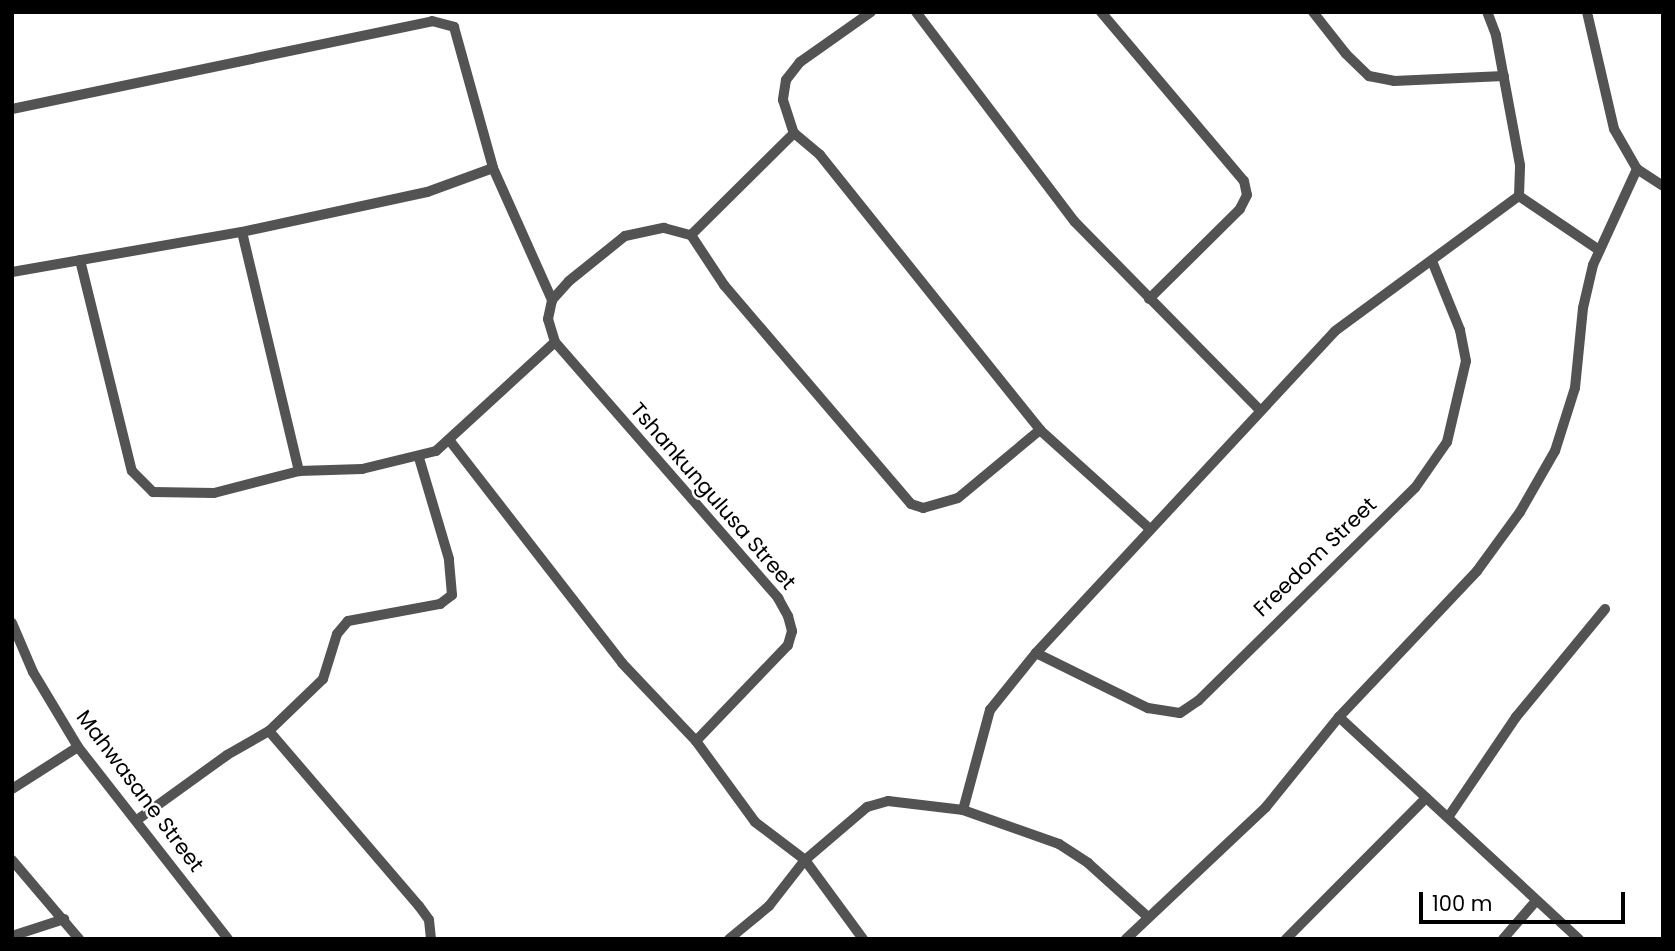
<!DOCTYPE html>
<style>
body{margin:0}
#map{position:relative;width:1675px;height:951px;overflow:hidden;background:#fff;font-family:Poppins,sans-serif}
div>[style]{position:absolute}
.street>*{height:10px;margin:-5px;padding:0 5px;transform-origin:5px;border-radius:5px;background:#535353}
span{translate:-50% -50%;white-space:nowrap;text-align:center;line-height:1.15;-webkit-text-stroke:5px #fff;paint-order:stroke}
.street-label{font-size:21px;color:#000}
.frame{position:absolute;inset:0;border:14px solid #000;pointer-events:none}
.scale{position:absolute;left:1419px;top:892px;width:206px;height:32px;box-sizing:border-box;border:4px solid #000;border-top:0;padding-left:9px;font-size:21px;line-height:24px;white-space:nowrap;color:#000;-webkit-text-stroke:5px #fff;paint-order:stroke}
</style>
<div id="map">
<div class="street">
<i style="left:871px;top:12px;width:87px;rotate:144.8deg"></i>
<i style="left:800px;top:62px;width:23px;rotate:128deg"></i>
<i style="left:786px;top:80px;width:20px;rotate:99deg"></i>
<i style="left:783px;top:100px;width:35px;rotate:72deg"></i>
<i style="left:794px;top:133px;width:34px;rotate:40deg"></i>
<i style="left:820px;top:155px;width:352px;rotate:51.3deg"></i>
<i style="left:1040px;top:430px;width:147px;rotate:42deg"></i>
<i style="left:916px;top:12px;width:263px;rotate:52.9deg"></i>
<i style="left:1075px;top:222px;width:264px;rotate:45.5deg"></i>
<i style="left:1101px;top:12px;width:221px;rotate:49.8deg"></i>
<i style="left:1244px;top:181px;width:14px;rotate:78deg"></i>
<i style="left:1247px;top:195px;width:16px;rotate:117deg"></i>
<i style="left:1240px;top:209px;width:128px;rotate:135.3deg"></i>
<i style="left:1313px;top:12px;width:53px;rotate:51.8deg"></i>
<i style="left:1346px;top:54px;width:32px;rotate:44deg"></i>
<i style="left:1369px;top:76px;width:25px;rotate:11deg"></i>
<i style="left:1394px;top:81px;width:110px;rotate:-2.6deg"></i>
<i style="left:1587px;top:12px;width:120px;rotate:77deg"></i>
<i style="left:1614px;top:129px;width:46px;rotate:60.1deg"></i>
<i style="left:1637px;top:169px;width:31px;rotate:33deg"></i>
<i style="left:12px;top:109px;width:429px;rotate:-11.8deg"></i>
<i style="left:432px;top:21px;width:23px;rotate:15deg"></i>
<i style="left:454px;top:27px;width:146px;rotate:74.5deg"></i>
<i style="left:493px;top:168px;width:70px;rotate:160deg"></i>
<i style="left:427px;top:192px;width:189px;rotate:167.8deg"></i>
<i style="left:493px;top:168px;width:145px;rotate:65.9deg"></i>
<i style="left:1519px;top:196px;width:97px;rotate:34deg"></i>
<i style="left:691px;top:235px;width:145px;rotate:-44.7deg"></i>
<i style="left:80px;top:260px;width:217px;rotate:76.2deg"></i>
<i style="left:132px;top:471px;width:30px;rotate:45deg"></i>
<i style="left:153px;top:492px;width:61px;rotate:0.9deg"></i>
<i style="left:214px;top:493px;width:88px;rotate:-14.5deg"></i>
<i style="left:299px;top:471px;width:63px;rotate:-1.8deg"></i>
<i style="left:362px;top:469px;width:76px;rotate:-13.7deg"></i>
<i style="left:436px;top:451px;width:161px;rotate:-42.5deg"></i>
<i style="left:555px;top:342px;width:24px;rotate:-107deg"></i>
<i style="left:548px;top:319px;width:19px;rotate:-78deg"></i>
<i style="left:552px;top:300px;width:25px;rotate:-48deg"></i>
<i style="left:569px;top:281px;width:72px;rotate:-38.8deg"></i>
<i style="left:625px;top:236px;width:40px;rotate:-12deg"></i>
<i style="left:664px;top:228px;width:28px;rotate:15deg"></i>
<i style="left:691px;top:235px;width:60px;rotate:56.6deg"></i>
<i style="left:724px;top:285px;width:288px;rotate:49.5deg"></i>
<i style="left:911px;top:504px;width:13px;rotate:18deg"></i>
<i style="left:923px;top:508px;width:36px;rotate:-16deg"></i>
<i style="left:958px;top:498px;width:107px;rotate:-39.7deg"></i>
<i style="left:12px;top:272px;width:233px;rotate:-9.9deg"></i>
<i style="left:242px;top:232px;width:246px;rotate:76.6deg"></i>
<i style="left:555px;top:342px;width:340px;rotate:48.9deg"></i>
<i style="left:778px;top:598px;width:21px;rotate:61deg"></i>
<i style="left:788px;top:616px;width:16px;rotate:75deg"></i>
<i style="left:792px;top:631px;width:15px;rotate:106deg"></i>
<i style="left:788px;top:645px;width:133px;rotate:133.8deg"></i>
<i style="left:450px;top:441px;width:281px;rotate:52.2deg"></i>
<i style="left:622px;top:663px;width:108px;rotate:46.5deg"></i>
<i style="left:696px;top:741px;width:100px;rotate:53.9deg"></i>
<i style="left:755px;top:822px;width:63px;rotate:37.2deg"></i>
<i style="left:805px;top:860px;width:98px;rotate:53.7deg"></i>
<i style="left:12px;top:623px;width:53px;rotate:66.8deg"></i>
<i style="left:33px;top:672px;width:87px;rotate:59deg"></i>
<i style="left:78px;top:747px;width:244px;rotate:52deg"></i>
<i style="left:1036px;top:653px;width:125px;rotate:26.2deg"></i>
<i style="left:1148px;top:708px;width:32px;rotate:9deg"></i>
<i style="left:1180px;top:713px;width:22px;rotate:-34deg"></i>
<i style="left:1198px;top:701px;width:304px;rotate:-44.5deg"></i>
<i style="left:1415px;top:488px;width:56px;rotate:-55.2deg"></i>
<i style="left:1447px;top:442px;width:83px;rotate:-76.8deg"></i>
<i style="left:1466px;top:361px;width:32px;rotate:-101deg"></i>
<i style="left:1460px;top:330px;width:74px;rotate:-112.1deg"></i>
<i style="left:1339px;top:717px;width:327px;rotate:42.8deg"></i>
<i style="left:269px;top:731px;width:230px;rotate:49.4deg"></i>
<i style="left:419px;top:906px;width:17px;rotate:54deg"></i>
<i style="left:429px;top:920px;width:19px;rotate:84deg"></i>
<i style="left:12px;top:789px;width:78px;rotate:-32.5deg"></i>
<i style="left:963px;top:810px;width:104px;rotate:-74.9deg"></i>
<i style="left:990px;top:710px;width:73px;rotate:-51.1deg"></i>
<i style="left:1036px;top:653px;width:439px;rotate:-47.1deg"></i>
<i style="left:1335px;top:331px;width:228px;rotate:-36.3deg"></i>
<i style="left:1519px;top:196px;width:31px;rotate:-88deg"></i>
<i style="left:1520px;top:165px;width:132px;rotate:-100.5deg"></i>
<i style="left:1496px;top:35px;width:25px;rotate:-111deg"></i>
<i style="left:1449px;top:816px;width:120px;rotate:-55.9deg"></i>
<i style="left:1516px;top:717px;width:140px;rotate:-50.5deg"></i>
<i style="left:137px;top:820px;width:111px;rotate:-35.8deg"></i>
<i style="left:227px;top:755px;width:48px;rotate:-29.7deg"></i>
<i style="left:269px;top:731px;width:75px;rotate:-43.9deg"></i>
<i style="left:323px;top:679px;width:47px;rotate:-72.7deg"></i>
<i style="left:337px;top:634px;width:17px;rotate:-50deg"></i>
<i style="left:348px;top:621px;width:94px;rotate:-10.5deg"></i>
<i style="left:440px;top:604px;width:15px;rotate:-37deg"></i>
<i style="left:452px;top:595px;width:36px;rotate:-95deg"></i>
<i style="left:449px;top:559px;width:105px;rotate:-106.5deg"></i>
<i style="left:12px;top:860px;width:104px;rotate:49.7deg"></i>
<i style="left:12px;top:936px;width:55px;rotate:-18.1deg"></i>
<i style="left:729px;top:939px;width:52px;rotate:-39.5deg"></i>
<i style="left:769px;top:906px;width:58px;rotate:-52deg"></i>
<i style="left:805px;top:860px;width:82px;rotate:-40.5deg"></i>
<i style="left:867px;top:807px;width:22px;rotate:-16deg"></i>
<i style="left:888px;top:801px;width:76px;rotate:6.8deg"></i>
<i style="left:963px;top:810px;width:102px;rotate:19.5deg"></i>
<i style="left:1059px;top:844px;width:35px;rotate:33deg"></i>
<i style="left:1088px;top:863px;width:81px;rotate:42deg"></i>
<i style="left:1126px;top:939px;width:192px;rotate:-43.3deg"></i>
<i style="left:1266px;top:807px;width:116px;rotate:-51deg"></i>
<i style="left:1339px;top:717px;width:201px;rotate:-46.6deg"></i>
<i style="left:1477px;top:571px;width:73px;rotate:-53.9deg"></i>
<i style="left:1520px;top:512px;width:70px;rotate:-60.2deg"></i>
<i style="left:1555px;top:451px;width:66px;rotate:-72.4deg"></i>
<i style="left:1575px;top:388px;width:80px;rotate:-84.3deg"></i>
<i style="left:1583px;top:308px;width:44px;rotate:-76.9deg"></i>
<i style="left:1593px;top:265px;width:106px;rotate:-65.4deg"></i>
<i style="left:1286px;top:939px;width:199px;rotate:-45.2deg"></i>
<i style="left:1503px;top:939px;width:49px;rotate:-49.1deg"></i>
</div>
<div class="street-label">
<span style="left:713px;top:496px;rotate:49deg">Tshankungulusa Street</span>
<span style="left:1315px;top:557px;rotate:-44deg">Freedom Street</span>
<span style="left:140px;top:791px;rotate:53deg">Mahwasane Street</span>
</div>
<div class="frame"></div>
<div class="scale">100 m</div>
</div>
